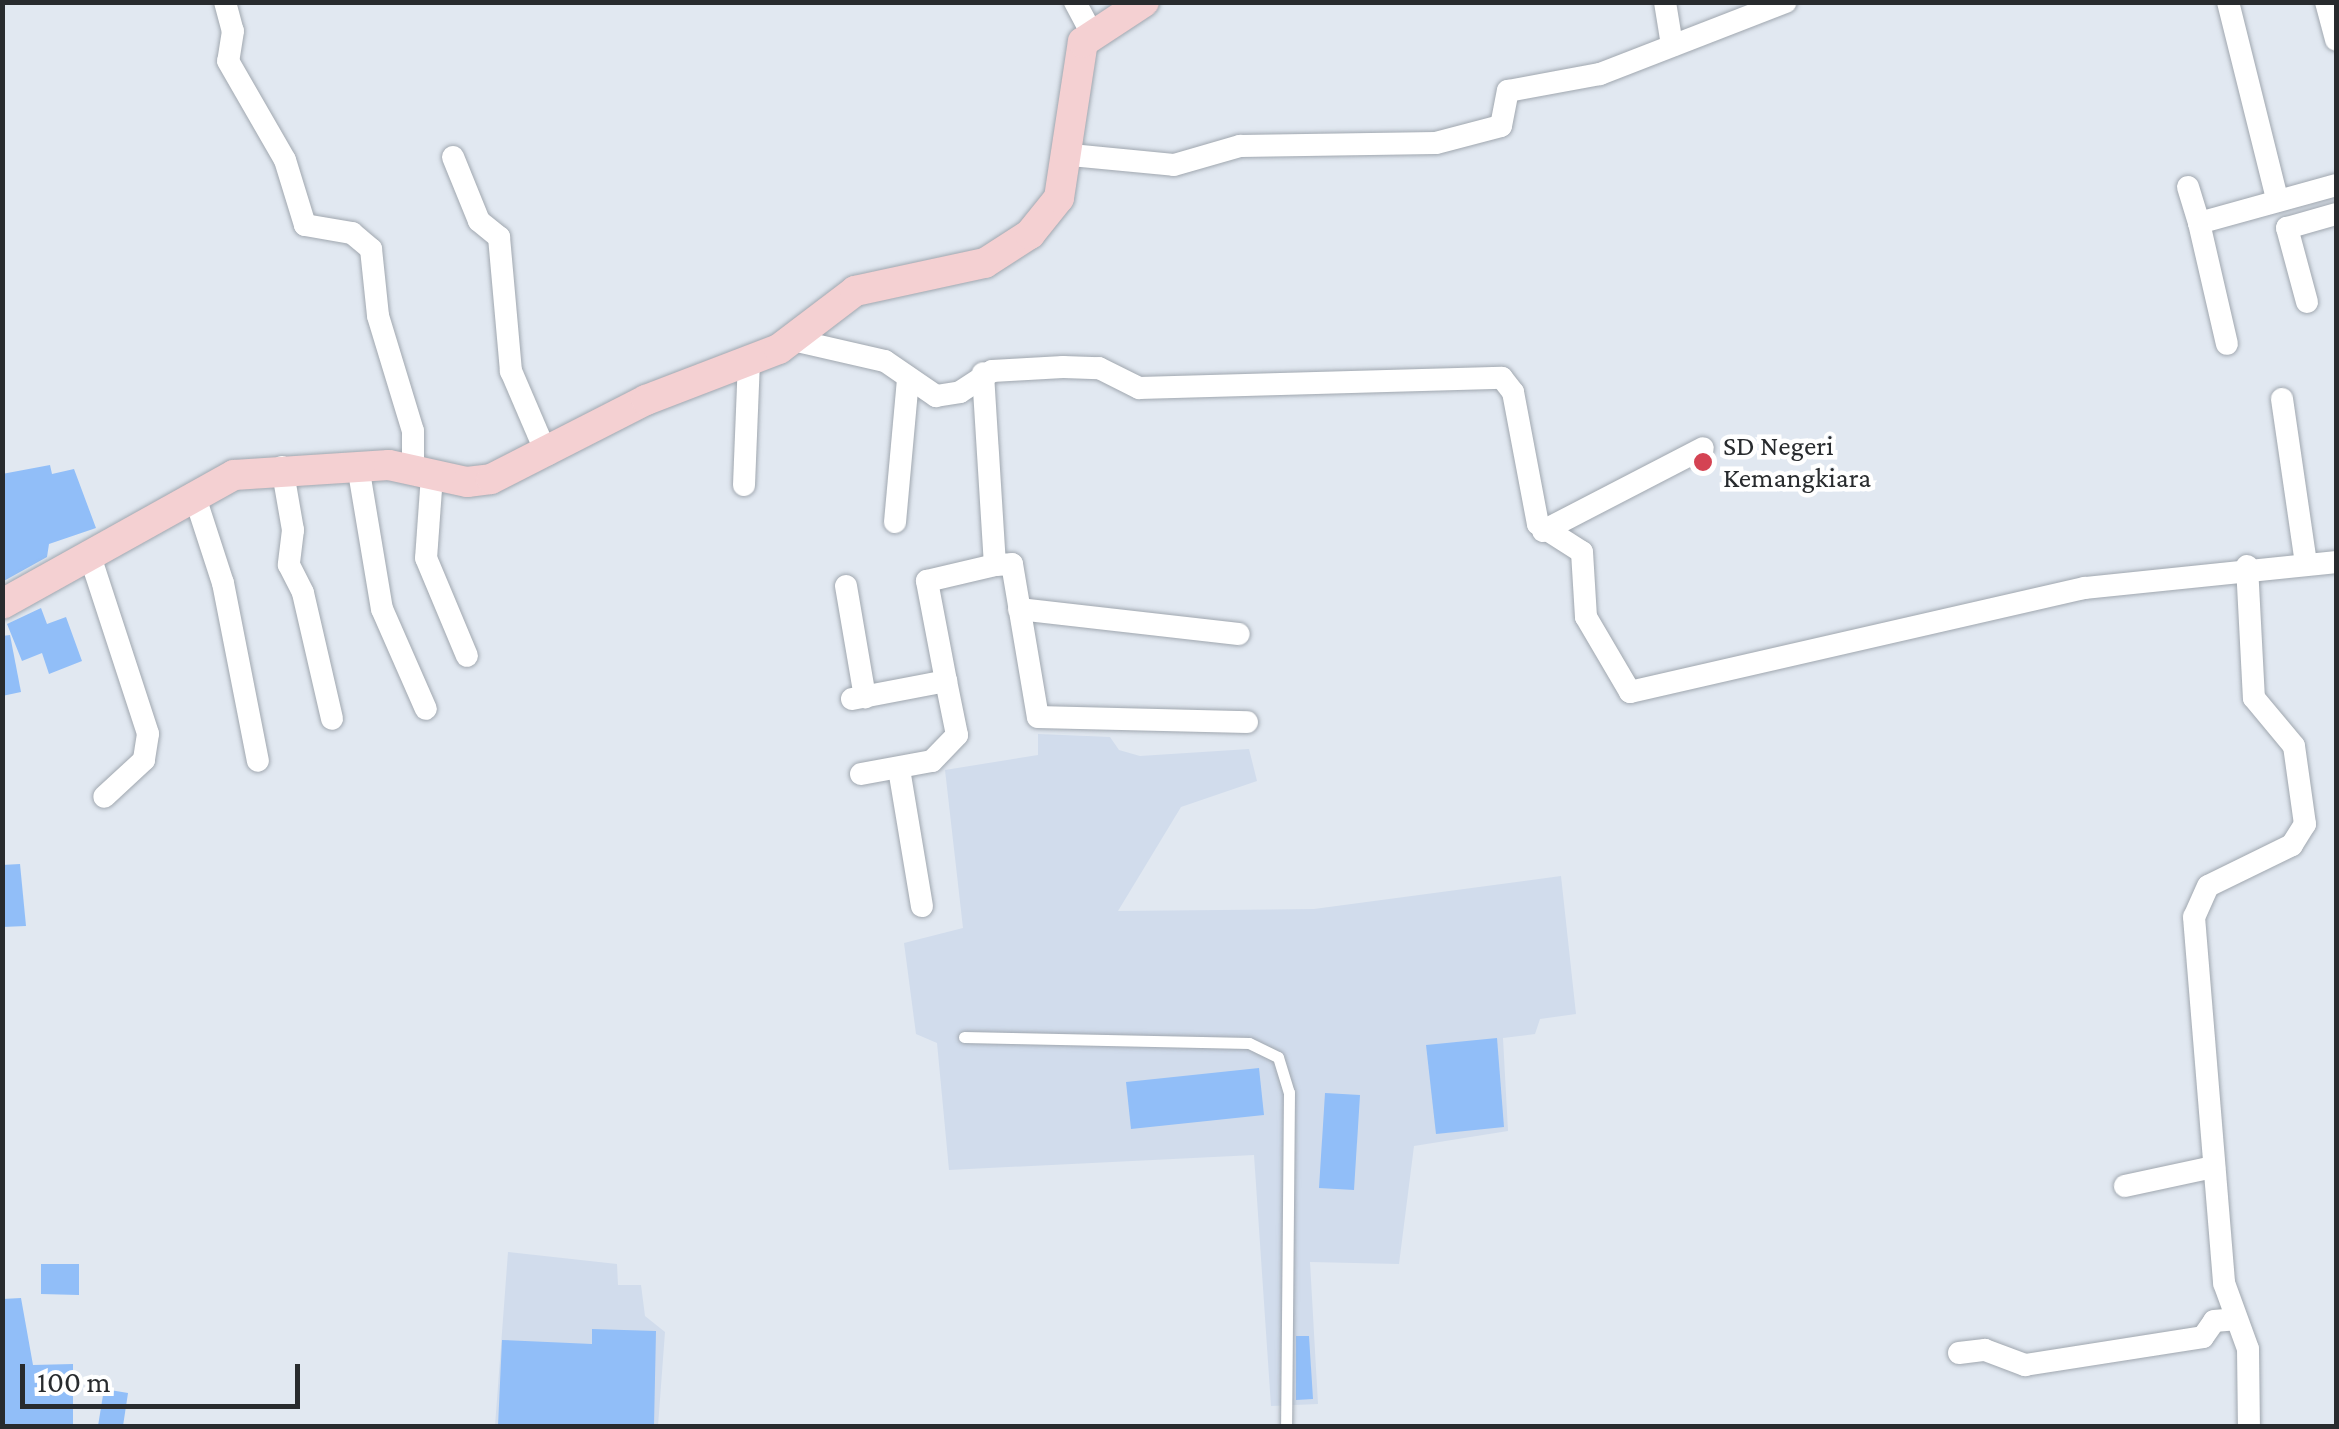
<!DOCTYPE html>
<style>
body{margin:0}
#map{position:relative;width:2339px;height:1429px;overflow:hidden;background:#e1e8f1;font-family:"Crimson Pro",serif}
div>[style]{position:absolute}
.built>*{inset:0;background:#d1dcec}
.building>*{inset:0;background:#91bef8}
.roads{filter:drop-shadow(0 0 2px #a0a7af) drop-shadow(0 0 2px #a0a7af)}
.lane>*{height:11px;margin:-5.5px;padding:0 5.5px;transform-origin:5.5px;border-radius:5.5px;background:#fff}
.street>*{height:22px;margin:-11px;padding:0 11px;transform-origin:11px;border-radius:11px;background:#fff}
.secondary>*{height:30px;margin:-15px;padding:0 15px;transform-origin:15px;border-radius:15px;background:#f4d0d2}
.dots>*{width:28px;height:28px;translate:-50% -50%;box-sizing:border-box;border:5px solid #fff;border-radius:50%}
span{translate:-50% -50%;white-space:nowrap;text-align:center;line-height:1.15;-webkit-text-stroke:9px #fff;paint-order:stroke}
.poi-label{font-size:28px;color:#282b2e}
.left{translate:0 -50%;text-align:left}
.frame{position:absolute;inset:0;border:5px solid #282b2e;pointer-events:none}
.scale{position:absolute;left:20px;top:1364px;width:280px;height:45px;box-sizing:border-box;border:5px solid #282b2e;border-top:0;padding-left:12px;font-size:30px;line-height:35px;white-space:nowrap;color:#282b2e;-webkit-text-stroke:8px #fff;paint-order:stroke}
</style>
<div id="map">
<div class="built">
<i style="clip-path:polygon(1038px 734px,1110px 737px,1119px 750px,1140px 756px,1249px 749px,1257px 781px,1181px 807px,1118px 911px,1314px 909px,1561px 876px,1576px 1014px,1540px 1019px,1535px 1034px,1503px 1038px,1508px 1131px,1414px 1146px,1399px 1264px,1310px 1262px,1318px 1404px,1271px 1406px,1254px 1155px,949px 1170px,937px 1043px,916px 1034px,904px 943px,963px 928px,945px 770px,1038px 755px)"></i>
<i style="clip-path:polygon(508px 1252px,617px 1264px,618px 1285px,641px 1285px,645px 1316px,665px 1332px,658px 1426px,495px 1426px)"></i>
</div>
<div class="building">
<i style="clip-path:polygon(50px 465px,52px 474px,74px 469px,96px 528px,49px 544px,47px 557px,2px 582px,2px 474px)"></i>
<i style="clip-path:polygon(41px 608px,47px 624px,66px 617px,82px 661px,49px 674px,42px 653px,22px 661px,7px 624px)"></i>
<i style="clip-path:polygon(10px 635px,21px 692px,2px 696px,2px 636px)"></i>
<i style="clip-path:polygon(20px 864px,26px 926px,2px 927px,2px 865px)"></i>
<i style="clip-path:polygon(1497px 1038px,1504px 1127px,1436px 1134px,1426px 1045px)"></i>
<i style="clip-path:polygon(1259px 1068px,1264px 1115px,1131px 1129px,1126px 1082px)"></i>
<i style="clip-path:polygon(1325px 1093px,1360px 1095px,1354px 1190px,1319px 1188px)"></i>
<i style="clip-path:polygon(41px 1264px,79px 1264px,79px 1295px,41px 1294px)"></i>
<i style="clip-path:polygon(21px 1298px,33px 1365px,73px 1364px,73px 1426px,2px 1426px,2px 1299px)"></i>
<i style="clip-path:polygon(592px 1329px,656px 1331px,654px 1426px,498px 1426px,502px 1340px,592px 1344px)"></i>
<i style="clip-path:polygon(1296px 1336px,1309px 1336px,1313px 1399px,1296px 1400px)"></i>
<i style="clip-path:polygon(104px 1389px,128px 1393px,123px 1426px,98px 1426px)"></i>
</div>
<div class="roads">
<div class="lane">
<i style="left:964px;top:1037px;width:285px;rotate:1.2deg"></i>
<i style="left:1249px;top:1043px;width:32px;rotate:26deg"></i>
<i style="left:1278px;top:1057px;width:37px;rotate:73deg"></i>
<i style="left:1289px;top:1092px;width:334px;rotate:90.5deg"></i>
</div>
<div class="street">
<i style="left:225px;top:2px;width:30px;rotate:75deg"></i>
<i style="left:233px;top:31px;width:30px;rotate:99deg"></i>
<i style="left:228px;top:61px;width:114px;rotate:60.1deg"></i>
<i style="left:285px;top:160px;width:68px;rotate:72.9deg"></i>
<i style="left:305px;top:225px;width:48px;rotate:9.7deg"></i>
<i style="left:352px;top:233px;width:25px;rotate:40deg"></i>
<i style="left:371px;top:249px;width:67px;rotate:84deg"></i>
<i style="left:378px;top:316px;width:120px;rotate:73.1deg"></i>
<i style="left:413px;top:431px;width:39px;rotate:90deg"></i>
<i style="left:1075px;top:2px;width:34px;rotate:62deg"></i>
<i style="left:1665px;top:2px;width:44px;rotate:80.8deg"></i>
<i style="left:2228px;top:2px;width:203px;rotate:76deg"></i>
<i style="left:2326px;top:2px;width:39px;rotate:75deg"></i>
<i style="left:1071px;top:155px;width:103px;rotate:5.5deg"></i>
<i style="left:1174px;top:165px;width:69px;rotate:-16.1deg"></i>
<i style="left:1240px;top:146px;width:196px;rotate:-0.9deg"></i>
<i style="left:1436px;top:143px;width:67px;rotate:-14.7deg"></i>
<i style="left:1501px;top:126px;width:36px;rotate:-79deg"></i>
<i style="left:1508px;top:91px;width:94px;rotate:-10.5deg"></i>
<i style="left:1600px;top:74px;width:199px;rotate:-21.2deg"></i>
<i style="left:453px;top:157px;width:69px;rotate:67.9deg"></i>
<i style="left:479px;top:221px;width:26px;rotate:39deg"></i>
<i style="left:499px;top:237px;width:135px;rotate:84.9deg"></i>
<i style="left:511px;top:371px;width:91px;rotate:66.8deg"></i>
<i style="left:2188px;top:187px;width:38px;rotate:73deg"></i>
<i style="left:2199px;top:223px;width:142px;rotate:-15.5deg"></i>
<i style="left:2199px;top:223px;width:124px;rotate:77deg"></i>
<i style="left:2307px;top:302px;width:77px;rotate:-105.1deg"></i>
<i style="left:2287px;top:228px;width:51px;rotate:-15.9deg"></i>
<i style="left:793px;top:340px;width:94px;rotate:12.9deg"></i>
<i style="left:885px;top:361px;width:62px;rotate:34.5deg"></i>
<i style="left:936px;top:396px;width:24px;rotate:-9deg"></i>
<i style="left:960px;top:392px;width:38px;rotate:-33deg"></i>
<i style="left:992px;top:371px;width:71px;rotate:-3.2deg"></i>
<i style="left:1063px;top:367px;width:36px;rotate:2deg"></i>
<i style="left:1099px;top:368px;width:45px;rotate:26.6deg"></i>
<i style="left:1139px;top:388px;width:363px;rotate:-1.6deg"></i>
<i style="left:1502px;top:378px;width:18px;rotate:52deg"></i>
<i style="left:1513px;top:392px;width:134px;rotate:79.3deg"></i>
<i style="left:1538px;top:524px;width:52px;rotate:32.5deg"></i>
<i style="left:1582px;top:552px;width:65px;rotate:86.5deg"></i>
<i style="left:1586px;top:617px;width:87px;rotate:59.6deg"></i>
<i style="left:1630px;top:692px;width:467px;rotate:-12.9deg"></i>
<i style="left:2085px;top:588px;width:252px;rotate:-5.9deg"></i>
<i style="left:2282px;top:399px;width:166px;rotate:81.7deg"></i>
<i style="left:358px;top:466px;width:145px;rotate:80.5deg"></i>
<i style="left:382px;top:609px;width:109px;rotate:66.3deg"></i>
<i style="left:282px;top:467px;width:64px;rotate:80.1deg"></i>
<i style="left:293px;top:530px;width:35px;rotate:97deg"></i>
<i style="left:289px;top:565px;width:31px;rotate:63deg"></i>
<i style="left:303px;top:593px;width:129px;rotate:77deg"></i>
<i style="left:432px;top:475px;width:83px;rotate:94.1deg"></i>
<i style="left:426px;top:558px;width:106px;rotate:67.3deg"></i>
<i style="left:744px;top:485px;width:123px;rotate:-87.7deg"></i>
<i style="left:194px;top:494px;width:94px;rotate:72deg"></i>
<i style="left:223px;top:583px;width:181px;rotate:78.9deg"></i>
<i style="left:895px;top:522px;width:144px;rotate:-84.8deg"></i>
<i style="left:1543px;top:531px;width:180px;rotate:-27.4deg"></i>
<i style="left:89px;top:553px;width:190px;rotate:71.9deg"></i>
<i style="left:148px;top:734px;width:26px;rotate:99deg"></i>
<i style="left:144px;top:760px;width:54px;rotate:137.2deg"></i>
<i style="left:995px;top:565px;width:17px;rotate:-3deg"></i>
<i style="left:1012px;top:564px;width:155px;rotate:80.4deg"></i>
<i style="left:1038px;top:717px;width:209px;rotate:1.4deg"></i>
<i style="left:2247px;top:566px;width:132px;rotate:87deg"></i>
<i style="left:2254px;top:698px;width:62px;rotate:50.2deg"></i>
<i style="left:2294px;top:746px;width:79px;rotate:82deg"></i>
<i style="left:2305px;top:824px;width:25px;rotate:122deg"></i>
<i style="left:2292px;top:845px;width:93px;rotate:154deg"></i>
<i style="left:2208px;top:886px;width:34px;rotate:114deg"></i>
<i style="left:2194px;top:917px;width:367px;rotate:85.3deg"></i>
<i style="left:2224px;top:1283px;width:70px;rotate:70deg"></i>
<i style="left:2248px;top:1349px;width:77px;rotate:89.3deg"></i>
<i style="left:846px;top:586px;width:113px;rotate:80.3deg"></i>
<i style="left:1019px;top:609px;width:221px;rotate:6.5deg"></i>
<i style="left:852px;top:699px;width:96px;rotate:-10.8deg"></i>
<i style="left:946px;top:681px;width:102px;rotate:-100.8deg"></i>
<i style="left:927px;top:581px;width:70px;rotate:-13.2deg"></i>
<i style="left:995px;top:565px;width:192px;rotate:-93.6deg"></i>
<i style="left:899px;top:769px;width:139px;rotate:80.5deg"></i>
<i style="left:861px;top:774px;width:72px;rotate:-10.4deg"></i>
<i style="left:932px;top:761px;width:36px;rotate:-46deg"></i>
<i style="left:957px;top:735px;width:55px;rotate:-101.5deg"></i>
<i style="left:2125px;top:1186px;width:91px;rotate:-12.1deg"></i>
<i style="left:1959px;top:1353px;width:26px;rotate:-7deg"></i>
<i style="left:1985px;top:1350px;width:43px;rotate:20.6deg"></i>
<i style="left:2025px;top:1365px;width:180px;rotate:-8.9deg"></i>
<i style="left:2203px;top:1337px;width:19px;rotate:-55deg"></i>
<i style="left:2214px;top:1321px;width:21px;rotate:-5deg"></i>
</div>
<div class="secondary">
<i style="left:2px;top:604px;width:265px;rotate:-29.1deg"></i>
<i style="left:234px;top:475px;width:155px;rotate:-3.7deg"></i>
<i style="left:389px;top:465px;width:80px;rotate:12.3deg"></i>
<i style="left:467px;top:482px;width:24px;rotate:-7deg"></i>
<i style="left:491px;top:479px;width:174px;rotate:-27deg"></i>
<i style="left:646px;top:400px;width:142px;rotate:-21deg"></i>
<i style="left:779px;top:349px;width:96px;rotate:-37.3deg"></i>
<i style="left:855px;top:291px;width:133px;rotate:-12.2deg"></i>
<i style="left:985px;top:263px;width:54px;rotate:-32.8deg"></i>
<i style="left:1030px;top:234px;width:46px;rotate:-51.1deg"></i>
<i style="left:1059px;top:198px;width:158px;rotate:-81.3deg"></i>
<i style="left:1083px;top:42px;width:73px;rotate:-33.3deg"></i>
</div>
</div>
<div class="dots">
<i style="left:1703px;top:462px;background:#d44353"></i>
</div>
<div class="poi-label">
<span class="left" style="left:1723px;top:462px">SD Negeri<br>Kemangkiara</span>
</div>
<div class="frame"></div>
<div class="scale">100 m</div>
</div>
